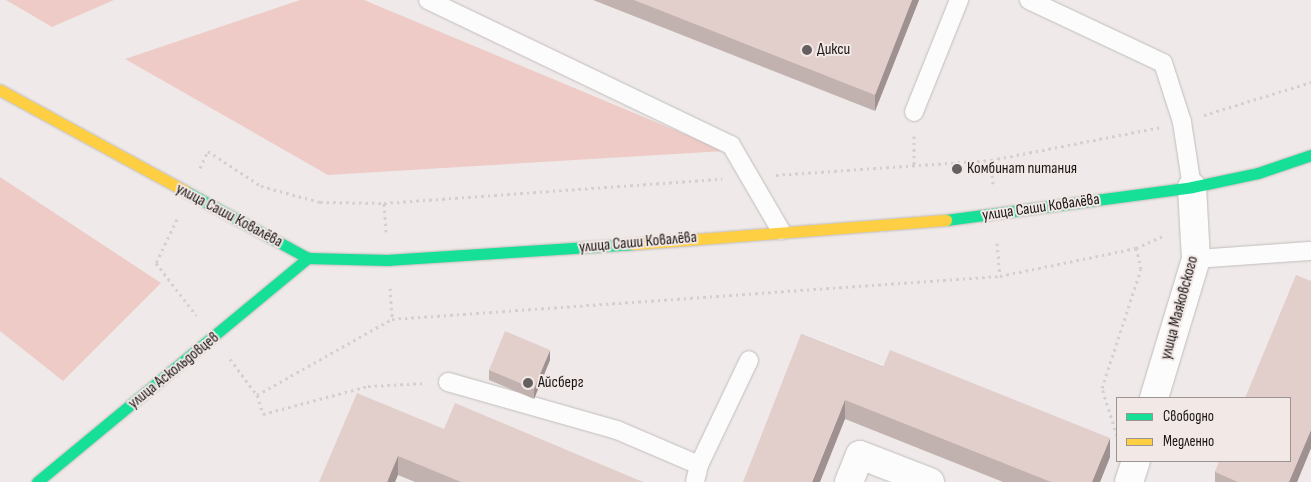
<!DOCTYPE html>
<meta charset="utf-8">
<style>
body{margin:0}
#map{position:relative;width:1311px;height:482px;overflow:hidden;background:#efeae9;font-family:"Sofia Sans Condensed",sans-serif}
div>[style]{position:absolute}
.green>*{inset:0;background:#eecbc6}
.path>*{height:3px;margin-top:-1.5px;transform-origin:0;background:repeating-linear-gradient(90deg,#d2d0d0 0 2.5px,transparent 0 6.5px)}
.roads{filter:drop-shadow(0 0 1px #c1bdbc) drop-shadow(0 0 1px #c1bdbc)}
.lane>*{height:18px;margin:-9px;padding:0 9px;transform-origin:9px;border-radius:9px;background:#fdfcfc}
.street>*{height:28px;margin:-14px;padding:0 14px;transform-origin:14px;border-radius:14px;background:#fdfcfc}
.fast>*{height:11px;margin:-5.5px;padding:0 5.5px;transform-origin:5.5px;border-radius:5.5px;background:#16e098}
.slow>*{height:11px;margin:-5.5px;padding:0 5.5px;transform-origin:5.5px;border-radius:5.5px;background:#ffcf43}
.wall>*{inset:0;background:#c2b2af}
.shaded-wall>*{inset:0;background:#9e918f}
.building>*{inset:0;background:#e2cfcc}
.dots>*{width:14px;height:14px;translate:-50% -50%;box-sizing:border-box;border:2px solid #f2e8e6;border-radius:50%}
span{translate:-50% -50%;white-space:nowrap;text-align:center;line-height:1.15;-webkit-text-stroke:4px #f2e8e6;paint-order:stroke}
.poi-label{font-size:16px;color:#191615}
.left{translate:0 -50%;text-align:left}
.street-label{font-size:16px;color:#191615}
.legend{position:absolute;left:1116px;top:397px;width:175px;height:65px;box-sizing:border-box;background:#f2e8e6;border:1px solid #9b9492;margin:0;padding:6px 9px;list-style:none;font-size:15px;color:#191615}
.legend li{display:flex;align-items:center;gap:10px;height:25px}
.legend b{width:25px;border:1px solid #9b9492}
</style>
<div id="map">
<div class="green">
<i style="clip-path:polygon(6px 0,114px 0,52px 27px)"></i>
<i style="clip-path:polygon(300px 0,364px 0,725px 151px,328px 175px,125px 59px)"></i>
<i style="clip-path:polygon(0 177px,161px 283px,63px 381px,0 331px)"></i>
</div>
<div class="path">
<i style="left:1204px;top:115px;width:112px;rotate:-17.1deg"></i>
<i style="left:914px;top:136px;width:30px;rotate:90deg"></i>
<i style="left:200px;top:168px;width:19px;rotate:-65deg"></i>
<i style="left:208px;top:151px;width:64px;rotate:33.4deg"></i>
<i style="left:261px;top:186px;width:61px;rotate:15.2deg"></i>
<i style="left:320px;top:202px;width:64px;rotate:0.9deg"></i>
<i style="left:776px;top:175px;width:216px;rotate:-4deg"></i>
<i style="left:993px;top:184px;width:24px;rotate:-95deg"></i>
<i style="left:991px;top:160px;width:172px;rotate:-11deg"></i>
<i style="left:177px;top:219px;width:49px;rotate:115.5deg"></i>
<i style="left:156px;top:263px;width:66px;rotate:52.4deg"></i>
<i style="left:386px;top:232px;width:29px;rotate:-94deg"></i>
<i style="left:384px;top:203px;width:339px;rotate:-4.1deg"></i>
<i style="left:997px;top:243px;width:33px;rotate:85deg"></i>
<i style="left:1000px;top:276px;width:139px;rotate:-11.6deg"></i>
<i style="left:1136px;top:248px;width:32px;rotate:-24deg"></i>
<i style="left:390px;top:288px;width:31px;rotate:86deg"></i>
<i style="left:392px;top:319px;width:610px;rotate:-4.05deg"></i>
<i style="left:230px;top:359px;width:45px;rotate:53.1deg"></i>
<i style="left:257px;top:395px;width:155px;rotate:-29.4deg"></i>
<i style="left:257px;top:395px;width:20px;rotate:72deg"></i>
<i style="left:263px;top:414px;width:109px;rotate:-14.9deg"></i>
<i style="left:368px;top:386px;width:58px;rotate:-3deg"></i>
<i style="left:1117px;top:436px;width:50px;rotate:-107.4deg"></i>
<i style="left:1102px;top:388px;width:125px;rotate:-71.9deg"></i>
<i style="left:1141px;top:269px;width:22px;rotate:-103deg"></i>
</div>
<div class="roads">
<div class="lane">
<i style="left:428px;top:0;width:336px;rotate:25.6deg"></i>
<i style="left:731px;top:145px;width:99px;rotate:59.8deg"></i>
<i style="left:1029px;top:0;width:148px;rotate:25.2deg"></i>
<i style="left:1163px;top:63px;width:62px;rotate:72.1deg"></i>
<i style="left:1182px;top:122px;width:66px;rotate:81.3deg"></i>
<i style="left:914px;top:112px;width:121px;rotate:-68.1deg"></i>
<i style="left:1196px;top:259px;width:115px;rotate:-4deg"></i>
<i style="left:448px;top:382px;width:176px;rotate:15.9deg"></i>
<i style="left:617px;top:430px;width:89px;rotate:23.1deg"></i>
<i style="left:695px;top:482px;width:17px;rotate:-77deg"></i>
<i style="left:699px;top:465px;width:116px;rotate:-64.5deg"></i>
</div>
<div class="street">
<i style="left:1154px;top:398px;width:145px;rotate:-73.2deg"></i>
<i style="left:1196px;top:259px;width:72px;rotate:-93.2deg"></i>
<i style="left:849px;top:482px;width:29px;rotate:-68deg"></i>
<i style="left:860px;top:455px;width:75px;rotate:21.1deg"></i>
<i style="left:1129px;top:482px;width:22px;rotate:-72deg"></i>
</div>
<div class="fast">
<i style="left:185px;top:191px;width:140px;rotate:28.6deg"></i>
<i style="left:308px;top:258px;width:80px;rotate:1.4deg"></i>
<i style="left:388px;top:260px;width:246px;rotate:-3.7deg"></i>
<i style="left:946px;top:220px;width:248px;rotate:-7.6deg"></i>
<i style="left:1192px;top:187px;width:67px;rotate:-12deg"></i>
<i style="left:1258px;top:173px;width:56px;rotate:-18.8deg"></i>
<i style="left:37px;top:482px;width:352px;rotate:-39.6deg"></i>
</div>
<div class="slow">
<i style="left:0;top:90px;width:211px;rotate:28.6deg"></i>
<i style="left:633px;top:244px;width:314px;rotate:-4.4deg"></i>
</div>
</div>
<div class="wall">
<i style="clip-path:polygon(593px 0,919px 0,875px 111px)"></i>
<i style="clip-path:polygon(1311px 281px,1311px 448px,1297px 482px,1215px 482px,1215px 472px)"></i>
<i style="clip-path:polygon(801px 334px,1110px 457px,1100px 482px,1003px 482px,845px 419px)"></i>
<i style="clip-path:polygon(550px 360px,534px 399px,489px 380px,489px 370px)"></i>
<i style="clip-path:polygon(444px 429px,643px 482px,415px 482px,398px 475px,319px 482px)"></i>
</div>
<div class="shaded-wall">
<i style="clip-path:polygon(912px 0,919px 0,875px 111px,875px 95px)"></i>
<i style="clip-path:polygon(550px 350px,550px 360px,534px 399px,534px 389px)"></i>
<i style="clip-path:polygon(845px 400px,845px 419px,820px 482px,812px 482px)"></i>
<i style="clip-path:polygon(1311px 430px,1311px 448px,1297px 482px,1289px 482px)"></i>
<i style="clip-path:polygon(1110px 438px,1110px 457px,1100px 482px,1092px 482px)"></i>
<i style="clip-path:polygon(398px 456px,398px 475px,395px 482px,387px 482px)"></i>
</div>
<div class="building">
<i style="clip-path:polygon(634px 0,912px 0,875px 95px)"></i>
<i style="clip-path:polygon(1296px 275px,1311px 281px,1311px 430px,1289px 482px,1238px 482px,1215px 472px,1219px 461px,1290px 461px,1290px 398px,1245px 398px)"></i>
<i style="clip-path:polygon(505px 331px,550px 350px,534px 389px,489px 370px)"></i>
<i style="clip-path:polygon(801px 334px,883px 367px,890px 350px,1110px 438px,1092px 482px,1051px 482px,845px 400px,812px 482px,743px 482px)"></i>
<i style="clip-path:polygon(357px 393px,444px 429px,455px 403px,643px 482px,461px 482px,398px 456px,387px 482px,319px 482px)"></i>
</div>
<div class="dots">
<i style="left:807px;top:50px;background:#64605f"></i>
<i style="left:957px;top:169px;background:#64605f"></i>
<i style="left:528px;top:383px;background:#64605f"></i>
</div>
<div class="poi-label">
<span class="left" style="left:817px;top:50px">Дикси</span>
<span class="left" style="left:967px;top:169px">Комбинат питания</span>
<span class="left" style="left:538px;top:383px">Айсберг</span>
</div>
<div class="street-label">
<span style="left:1041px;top:208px;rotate:-8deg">улица Саши Ковалёва</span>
<span style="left:229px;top:216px;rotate:28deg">улица Саши Ковалёва</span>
<span style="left:638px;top:243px;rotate:-5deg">улица Саши Ковалёва</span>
<span style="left:1180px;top:308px;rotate:-75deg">улица Маяковского</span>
<span style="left:174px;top:371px;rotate:-39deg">улица Аскольдовцев</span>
</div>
<ul class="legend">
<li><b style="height:6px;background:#16e098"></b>Свободно</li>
<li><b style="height:6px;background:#ffcf43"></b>Медленно</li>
</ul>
</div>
